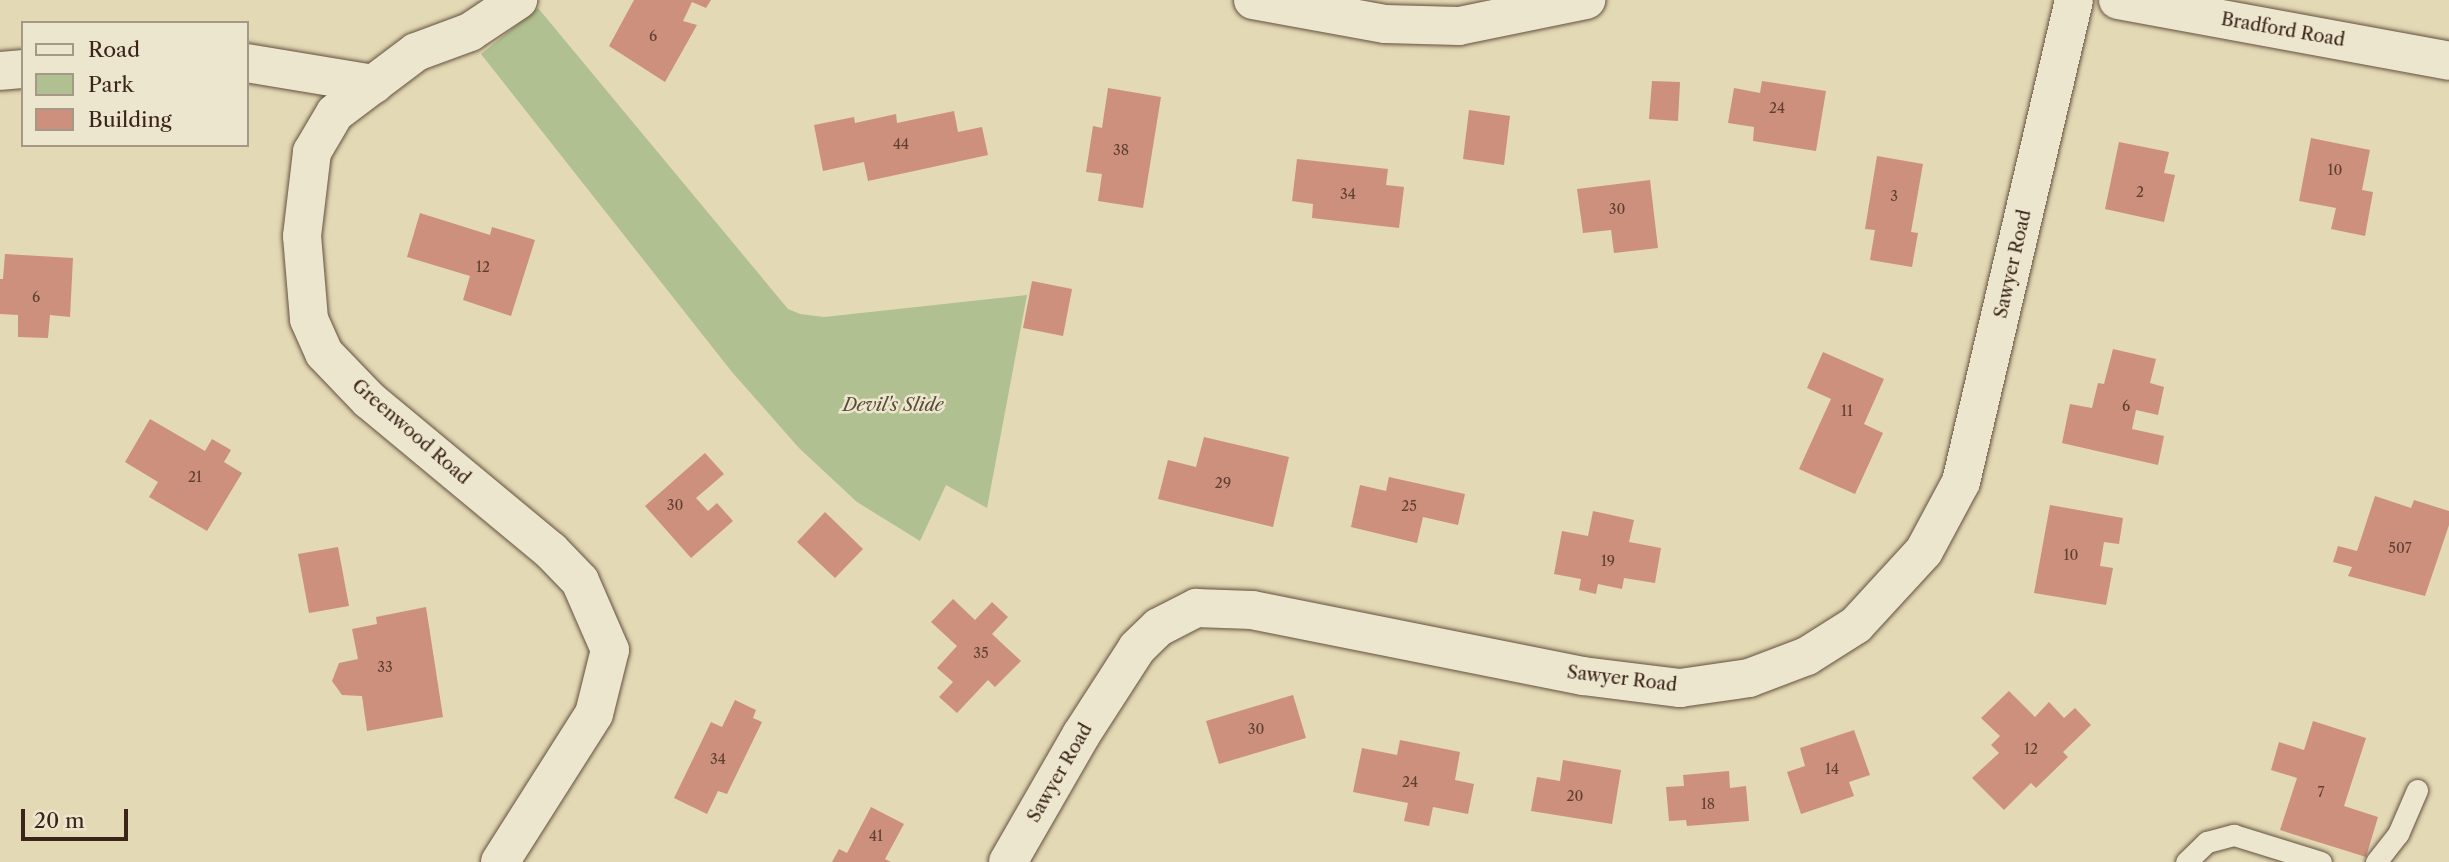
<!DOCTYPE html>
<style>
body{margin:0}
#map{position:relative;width:2449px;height:862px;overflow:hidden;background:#e3d9b4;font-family:"Libre Caslon Text",serif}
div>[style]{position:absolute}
.green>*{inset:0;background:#b0c090}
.building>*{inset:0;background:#cd907c}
.roads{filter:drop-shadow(0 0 2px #655140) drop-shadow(0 0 2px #655140)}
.lane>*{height:21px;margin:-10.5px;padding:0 10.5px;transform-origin:10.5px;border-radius:10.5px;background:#ede6ce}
.street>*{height:38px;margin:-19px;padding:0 19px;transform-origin:19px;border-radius:19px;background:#ede6ce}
span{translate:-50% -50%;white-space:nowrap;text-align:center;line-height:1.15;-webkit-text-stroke:5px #ede6ce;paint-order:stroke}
.number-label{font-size:14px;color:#603f32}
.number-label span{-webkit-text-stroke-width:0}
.street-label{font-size:18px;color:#3b2419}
.park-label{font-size:18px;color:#584b37;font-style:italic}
.legend{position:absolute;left:21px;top:21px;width:228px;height:126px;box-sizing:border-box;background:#ede6ce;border:2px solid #a69886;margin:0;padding:9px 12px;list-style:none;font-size:21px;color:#3b2419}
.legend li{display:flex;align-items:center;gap:14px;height:35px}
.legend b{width:35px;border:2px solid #a69886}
.scale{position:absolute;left:21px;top:809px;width:107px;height:32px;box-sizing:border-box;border:4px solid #3b2419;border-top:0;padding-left:9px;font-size:21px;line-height:24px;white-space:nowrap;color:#3b2419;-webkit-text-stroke:5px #ede6ce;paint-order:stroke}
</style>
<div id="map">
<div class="green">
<i style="clip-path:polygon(538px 8px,788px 309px,800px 314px,824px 317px,1027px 295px,987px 508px,946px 485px,920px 541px,857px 502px,799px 448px,732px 372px,481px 54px)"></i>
</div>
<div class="building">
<i style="clip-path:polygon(634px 0,711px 0,706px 8px,692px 2px,683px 21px,697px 25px,665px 82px,609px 46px)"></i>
<i style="clip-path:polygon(1652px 81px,1680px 82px,1678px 121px,1649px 119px)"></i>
<i style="clip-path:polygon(1762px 81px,1826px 91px,1816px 151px,1753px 141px,1754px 127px,1728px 123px,1734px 88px,1760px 93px)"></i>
<i style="clip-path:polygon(1108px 88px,1161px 97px,1143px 208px,1098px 201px,1102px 174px,1086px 172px,1093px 126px,1102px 128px)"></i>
<i style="clip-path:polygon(1469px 110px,1510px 116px,1504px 165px,1463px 159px)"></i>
<i style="clip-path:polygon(954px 111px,958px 132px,982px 127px,988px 155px,868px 181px,864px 162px,823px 171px,814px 125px,854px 117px,855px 123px,896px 114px,897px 123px)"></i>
<i style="clip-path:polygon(2311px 138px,2370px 150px,2362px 190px,2373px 192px,2365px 236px,2331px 229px,2336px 208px,2299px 201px)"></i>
<i style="clip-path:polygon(2119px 142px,2169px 152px,2164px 173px,2175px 175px,2164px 222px,2105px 209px)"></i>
<i style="clip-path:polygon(1877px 156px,1923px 164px,1911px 232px,1918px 233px,1912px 267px,1870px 260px,1875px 230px,1865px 229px)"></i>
<i style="clip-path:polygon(1297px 159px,1388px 169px,1386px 185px,1404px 187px,1399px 228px,1312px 218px,1313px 204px,1292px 201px)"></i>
<i style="clip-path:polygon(1650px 180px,1658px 248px,1614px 253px,1611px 230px,1583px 233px,1577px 189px)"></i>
<i style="clip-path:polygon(420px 213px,490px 235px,492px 227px,535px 240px,511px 316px,463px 300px,470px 276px,407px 257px)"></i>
<i style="clip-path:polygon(5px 254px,73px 258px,70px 317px,50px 315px,48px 338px,18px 337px,18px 315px,0 314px,0 279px,3px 279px)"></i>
<i style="clip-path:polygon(1032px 281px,1072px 289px,1063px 336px,1023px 328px)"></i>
<i style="clip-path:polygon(2113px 349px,2156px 359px,2150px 383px,2164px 387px,2158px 415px,2136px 410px,2132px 429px,2164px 436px,2158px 465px,2062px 443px,2070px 404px,2092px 408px,2098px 383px,2104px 384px)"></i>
<i style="clip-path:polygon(1823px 352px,1884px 379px,1864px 424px,1883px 433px,1855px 494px,1799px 469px,1831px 399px,1807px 388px)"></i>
<i style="clip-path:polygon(150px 419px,205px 451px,212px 439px,231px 450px,224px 462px,242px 473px,207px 531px,149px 497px,158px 482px,125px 462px)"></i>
<i style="clip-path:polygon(1204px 437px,1289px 457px,1273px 527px,1158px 499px,1168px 460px,1196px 467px)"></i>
<i style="clip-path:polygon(705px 453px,724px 474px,696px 498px,708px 511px,717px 503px,733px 521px,691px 558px,645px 506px)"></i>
<i style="clip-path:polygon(1389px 477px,1465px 494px,1458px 525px,1423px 517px,1417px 543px,1351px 527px,1360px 485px,1386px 491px)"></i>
<i style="clip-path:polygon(2375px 496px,2411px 508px,2414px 500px,2449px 511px,2449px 525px,2425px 596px,2348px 576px,2352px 567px,2333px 562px,2338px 546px,2357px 551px)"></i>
<i style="clip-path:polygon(2050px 505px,2123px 518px,2119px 544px,2104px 542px,2100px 566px,2113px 568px,2106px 605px,2034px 593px)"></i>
<i style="clip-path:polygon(1593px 511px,1634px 520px,1629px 542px,1661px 548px,1655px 583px,1624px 578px,1622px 589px,1598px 584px,1596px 594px,1579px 590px,1581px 579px,1554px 574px,1562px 531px,1588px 536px)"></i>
<i style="clip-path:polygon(825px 512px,863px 549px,835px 578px,797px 542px)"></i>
<i style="clip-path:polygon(338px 547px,349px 606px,309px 613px,298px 554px)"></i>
<i style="clip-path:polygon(953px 599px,975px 620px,992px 602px,1008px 617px,992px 634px,1021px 661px,995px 687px,988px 680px,957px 713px,939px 697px,953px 682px,937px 668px,957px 646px,931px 622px)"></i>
<i style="clip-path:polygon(426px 607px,443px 717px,367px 731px,362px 696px,342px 695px,332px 681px,339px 663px,358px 659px,352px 629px,377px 624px,376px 617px)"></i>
<i style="clip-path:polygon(2009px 691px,2035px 717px,2049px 702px,2064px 718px,2075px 708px,2091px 725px,2063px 752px,2068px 757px,2036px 788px,2031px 783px,2004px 810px,1972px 778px,1999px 753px,1991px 745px,2000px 736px,1981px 718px)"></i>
<i style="clip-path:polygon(1293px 695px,1306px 738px,1219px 764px,1206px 721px)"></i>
<i style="clip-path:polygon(735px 700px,756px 710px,753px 718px,762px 722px,727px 794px,718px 791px,707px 814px,674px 798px,711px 722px,722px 727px)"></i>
<i style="clip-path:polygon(2313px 721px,2366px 738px,2344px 806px,2378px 817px,2366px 857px,2280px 830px,2297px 778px,2271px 770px,2279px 742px,2304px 750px)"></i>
<i style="clip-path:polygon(1854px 730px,1870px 775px,1849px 782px,1854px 796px,1801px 814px,1787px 772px,1805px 766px,1800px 748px)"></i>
<i style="clip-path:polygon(1400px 740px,1460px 752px,1455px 780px,1474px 784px,1468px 814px,1433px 807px,1429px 826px,1404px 821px,1408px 803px,1353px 792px,1362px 748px,1397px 755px)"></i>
<i style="clip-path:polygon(1563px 760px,1621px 770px,1612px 824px,1531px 811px,1537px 777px,1560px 781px)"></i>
<i style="clip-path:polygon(1729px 771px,1730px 788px,1746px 786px,1749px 821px,1687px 826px,1686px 820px,1669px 821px,1666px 787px,1684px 786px,1683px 775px)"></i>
<i style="clip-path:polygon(871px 807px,904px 824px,885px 859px,891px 862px,832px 862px,839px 849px,847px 853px)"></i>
</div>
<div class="roads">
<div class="lane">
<i style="left:2186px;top:862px;width:29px;rotate:-44deg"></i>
<i style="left:2207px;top:842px;width:28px;rotate:-15deg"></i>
<i style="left:2234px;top:835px;width:91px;rotate:17.2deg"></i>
<i style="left:2376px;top:862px;width:36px;rotate:-52deg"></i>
<i style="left:2398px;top:834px;width:48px;rotate:-66.6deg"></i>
</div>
<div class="street">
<i style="left:1253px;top:0;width:134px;rotate:10.3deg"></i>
<i style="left:1385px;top:24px;width:74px;rotate:1.5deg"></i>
<i style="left:1459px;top:26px;width:130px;rotate:-11.6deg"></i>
<i style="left:2118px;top:0;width:337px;rotate:10.4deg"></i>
<i style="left:247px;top:63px;width:129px;rotate:9.4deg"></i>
<i style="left:0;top:71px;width:23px;rotate:-5deg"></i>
<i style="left:500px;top:862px;width:175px;rotate:-57.6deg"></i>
<i style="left:594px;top:714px;width:66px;rotate:-76deg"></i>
<i style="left:610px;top:650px;width:75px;rotate:-113.5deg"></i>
<i style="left:580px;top:581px;width:42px;rotate:-134deg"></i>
<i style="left:551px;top:551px;width:236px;rotate:-140.3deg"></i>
<i style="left:369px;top:400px;width:65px;rotate:-133.8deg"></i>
<i style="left:324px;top:353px;width:37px;rotate:-114deg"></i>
<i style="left:309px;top:319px;width:83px;rotate:-94.8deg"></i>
<i style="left:302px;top:236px;width:85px;rotate:-83.2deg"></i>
<i style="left:312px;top:152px;width:45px;rotate:-59.5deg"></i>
<i style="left:335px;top:113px;width:101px;rotate:-37deg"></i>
<i style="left:416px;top:52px;width:58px;rotate:-20.3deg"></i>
<i style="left:470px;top:32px;width:58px;rotate:-33.7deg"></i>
<i style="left:1008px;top:862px;width:146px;rotate:-60.1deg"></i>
<i style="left:1081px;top:735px;width:103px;rotate:-57.2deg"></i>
<i style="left:1137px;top:648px;width:30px;rotate:-44deg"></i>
<i style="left:1159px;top:627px;width:42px;rotate:-27.2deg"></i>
<i style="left:1196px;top:608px;width:56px;rotate:2deg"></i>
<i style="left:1252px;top:610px;width:338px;rotate:11.3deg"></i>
<i style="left:1583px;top:676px;width:98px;rotate:7.1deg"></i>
<i style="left:1680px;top:688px;width:70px;rotate:-8.2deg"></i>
<i style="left:1749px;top:678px;width:62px;rotate:-20.8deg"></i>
<i style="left:1807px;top:656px;width:58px;rotate:-32.3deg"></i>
<i style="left:1856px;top:625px;width:100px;rotate:-47.4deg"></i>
<i style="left:1924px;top:551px;width:78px;rotate:-61.8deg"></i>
<i style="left:1961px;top:482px;width:495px;rotate:-76.8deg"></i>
</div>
</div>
<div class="number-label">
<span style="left:653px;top:36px">6</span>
<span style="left:1777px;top:108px">24</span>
<span style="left:901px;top:144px">44</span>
<span style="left:1121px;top:150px">38</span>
<span style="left:2335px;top:170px">10</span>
<span style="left:2140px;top:192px">2</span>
<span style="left:1348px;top:194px">34</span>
<span style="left:1894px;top:196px">3</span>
<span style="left:1617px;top:209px">30</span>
<span style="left:483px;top:267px">12</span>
<span style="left:36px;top:297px">6</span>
<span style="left:2126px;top:406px">6</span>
<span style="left:1847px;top:411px">11</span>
<span style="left:195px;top:477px">21</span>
<span style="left:1223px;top:483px">29</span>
<span style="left:675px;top:505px">30</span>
<span style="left:1409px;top:506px">25</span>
<span style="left:2400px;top:548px">507</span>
<span style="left:2071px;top:555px">10</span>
<span style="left:1608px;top:561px">19</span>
<span style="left:981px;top:653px">35</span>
<span style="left:385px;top:667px">33</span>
<span style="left:1256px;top:729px">30</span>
<span style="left:2031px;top:749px">12</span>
<span style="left:718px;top:759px">34</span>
<span style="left:1832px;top:769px">14</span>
<span style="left:1410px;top:782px">24</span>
<span style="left:2321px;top:792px">7</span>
<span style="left:1575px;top:796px">20</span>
<span style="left:1708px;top:804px">18</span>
<span style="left:876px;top:836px">41</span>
</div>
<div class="street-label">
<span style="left:2283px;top:30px;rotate:10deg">Bradford Road</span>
<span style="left:2013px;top:264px;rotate:-77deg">Sawyer Road</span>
<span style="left:411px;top:432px;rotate:41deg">Greenwood Road</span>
<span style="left:1622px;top:679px;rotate:7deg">Sawyer Road</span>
<span style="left:1060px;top:773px;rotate:-60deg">Sawyer Road</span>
</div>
<div class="park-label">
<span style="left:893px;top:405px">Devil's Slide</span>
</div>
<ul class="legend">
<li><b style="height:9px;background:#ede6ce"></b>Road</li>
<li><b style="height:19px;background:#b0c090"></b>Park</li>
<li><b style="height:19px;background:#cd907c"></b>Building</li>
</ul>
<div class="scale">20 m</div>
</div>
